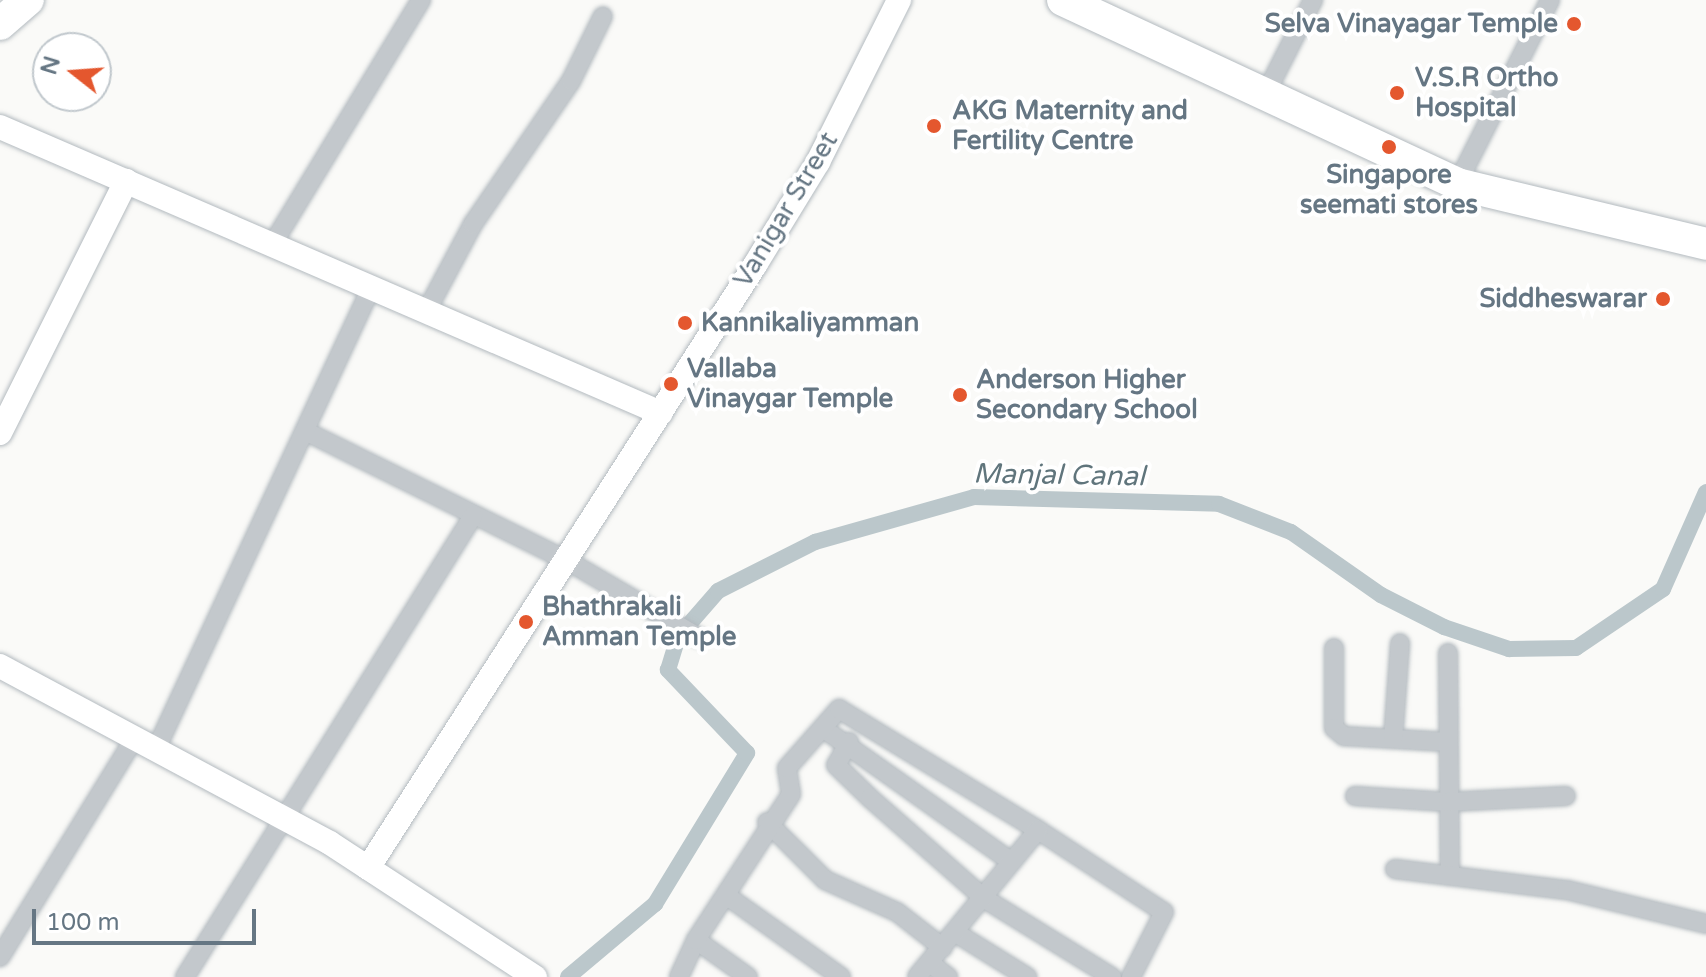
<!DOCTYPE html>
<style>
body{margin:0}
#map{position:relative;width:1706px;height:977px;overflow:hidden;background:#fafaf8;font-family:"Varela Round",sans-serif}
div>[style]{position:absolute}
.canal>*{height:16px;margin:-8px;padding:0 8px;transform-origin:8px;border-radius:8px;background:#bbc7cb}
.roads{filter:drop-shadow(0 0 2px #b3babf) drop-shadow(0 0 2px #b3babf)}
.street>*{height:18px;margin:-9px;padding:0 9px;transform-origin:9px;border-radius:9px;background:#c3c8cc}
.secondary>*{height:24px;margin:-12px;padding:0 12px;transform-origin:12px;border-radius:12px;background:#fff}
.highway>*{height:32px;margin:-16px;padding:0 16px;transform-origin:16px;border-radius:16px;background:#fff}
.dots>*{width:22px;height:22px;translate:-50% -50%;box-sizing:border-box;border:4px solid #fff;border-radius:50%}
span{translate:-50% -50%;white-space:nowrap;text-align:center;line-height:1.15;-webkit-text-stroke:8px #fff;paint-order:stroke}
.poi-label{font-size:26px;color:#657683;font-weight:700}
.right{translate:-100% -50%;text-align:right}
.left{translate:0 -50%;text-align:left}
.street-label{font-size:26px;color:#657683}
.water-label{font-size:28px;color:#60757c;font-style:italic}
.north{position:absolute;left:32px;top:32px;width:80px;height:80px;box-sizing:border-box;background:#fff;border:2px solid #c1c8cd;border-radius:50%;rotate:287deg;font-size:22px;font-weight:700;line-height:32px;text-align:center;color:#657683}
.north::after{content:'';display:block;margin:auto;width:28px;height:36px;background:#e4572e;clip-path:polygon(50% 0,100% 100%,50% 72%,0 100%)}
.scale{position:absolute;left:32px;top:909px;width:224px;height:36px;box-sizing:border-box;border:4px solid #657683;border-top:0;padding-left:10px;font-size:24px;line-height:28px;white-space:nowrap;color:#657683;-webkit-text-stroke:6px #fff;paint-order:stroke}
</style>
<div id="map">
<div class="canal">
<i style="left:568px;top:977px;width:114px;rotate:-40deg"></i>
<i style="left:655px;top:904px;width:177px;rotate:-58.6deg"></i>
<i style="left:747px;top:753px;width:115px;rotate:-133.6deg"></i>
<i style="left:668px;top:670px;width:34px;rotate:-73deg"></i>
<i style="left:678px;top:637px;width:61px;rotate:-49deg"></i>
<i style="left:718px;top:591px;width:109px;rotate:-26.8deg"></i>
<i style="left:815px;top:542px;width:165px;rotate:-15.8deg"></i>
<i style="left:974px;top:497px;width:245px;rotate:1.6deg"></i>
<i style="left:1219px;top:504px;width:77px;rotate:21.3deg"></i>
<i style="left:1291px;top:532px;width:110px;rotate:35deg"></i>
<i style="left:1381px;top:595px;width:71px;rotate:26.9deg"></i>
<i style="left:1444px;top:627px;width:69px;rotate:18.7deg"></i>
<i style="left:1509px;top:649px;width:67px;rotate:-0.9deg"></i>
<i style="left:1576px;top:648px;width:105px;rotate:-34.1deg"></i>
<i style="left:1663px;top:589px;width:106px;rotate:-66.1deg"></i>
</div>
<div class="roads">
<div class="street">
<i style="left:1264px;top:97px;width:109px;rotate:-63.2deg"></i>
<i style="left:1457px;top:184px;width:206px;rotate:-63.2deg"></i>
<i style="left:272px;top:245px;width:287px;rotate:-58.7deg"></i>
<i style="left:426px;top:312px;width:100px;rotate:-61.9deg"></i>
<i style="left:473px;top:224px;width:173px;rotate:-55.6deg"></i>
<i style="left:571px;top:81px;width:72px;rotate:-63.8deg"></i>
<i style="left:305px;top:431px;width:293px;rotate:26.3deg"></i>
<i style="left:568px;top:561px;width:153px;rotate:30.3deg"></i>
<i style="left:1334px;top:648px;width:80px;rotate:90deg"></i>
<i style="left:1334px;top:728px;width:13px;rotate:39deg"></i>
<i style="left:1344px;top:736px;width:104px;rotate:3.3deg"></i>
<i style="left:1448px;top:653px;width:223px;rotate:89.5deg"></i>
<i style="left:824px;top:729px;width:230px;rotate:35.3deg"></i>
<i style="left:1393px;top:739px;width:96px;rotate:-85.8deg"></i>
<i style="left:849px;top:742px;width:26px;rotate:119deg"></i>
<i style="left:836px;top:765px;width:47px;rotate:44.1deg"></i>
<i style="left:870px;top:798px;width:153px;rotate:41.3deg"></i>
<i style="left:985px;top:899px;width:149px;rotate:31.6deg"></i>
<i style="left:158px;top:745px;width:504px;rotate:-65.01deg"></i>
<i style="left:1355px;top:796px;width:93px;rotate:3.7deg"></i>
<i style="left:1448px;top:802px;width:118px;rotate:-2.9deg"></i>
<i style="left:767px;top:822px;width:82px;rotate:45deg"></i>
<i style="left:825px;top:880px;width:79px;rotate:24deg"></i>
<i style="left:897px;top:912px;width:58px;rotate:38deg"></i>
<i style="left:1038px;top:830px;width:150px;rotate:33.1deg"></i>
<i style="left:1164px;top:912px;width:73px;rotate:116.9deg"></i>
<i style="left:1395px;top:869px;width:173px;rotate:7deg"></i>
<i style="left:1567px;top:890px;width:143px;rotate:13.7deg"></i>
<i style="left:727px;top:896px;width:140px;rotate:35.4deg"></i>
<i style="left:956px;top:933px;width:84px;rotate:31.8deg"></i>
<i style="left:0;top:957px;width:259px;rotate:-58.4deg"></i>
<i style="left:930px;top:963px;width:23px;rotate:38deg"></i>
<i style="left:185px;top:977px;width:544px;rotate:-58.01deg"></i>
<i style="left:679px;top:977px;width:41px;rotate:-65.3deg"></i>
<i style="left:748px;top:977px;width:64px;rotate:-144.6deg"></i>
<i style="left:696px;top:940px;width:174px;rotate:-56.9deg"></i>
<i style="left:791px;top:794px;width:26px;rotate:-99deg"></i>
<i style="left:787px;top:768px;width:79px;rotate:-48.6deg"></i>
<i style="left:839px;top:709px;width:233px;rotate:31.3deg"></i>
<i style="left:1038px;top:830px;width:190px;rotate:129.5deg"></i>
</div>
<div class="secondary">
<i style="left:0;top:127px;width:720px;rotate:23.4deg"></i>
<i style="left:0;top:433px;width:282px;rotate:-63.4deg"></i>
<i style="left:0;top:666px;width:374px;rotate:28.2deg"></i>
<i style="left:330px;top:843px;width:245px;rotate:33.2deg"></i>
<i style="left:368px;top:868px;width:717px;rotate:-57.31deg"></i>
<i style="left:755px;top:265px;width:121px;rotate:-58.5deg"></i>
<i style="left:818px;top:162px;width:181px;rotate:-63.4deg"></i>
</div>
<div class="highway">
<i style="left:1063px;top:0;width:435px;rotate:25deg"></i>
<i style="left:1457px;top:184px;width:256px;rotate:13.5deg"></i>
<i style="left:0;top:24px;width:37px;rotate:-41deg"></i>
</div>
</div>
<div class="dots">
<i style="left:1574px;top:24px;background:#e4572e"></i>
<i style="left:1397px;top:93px;background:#e4572e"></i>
<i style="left:934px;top:126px;background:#e4572e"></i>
<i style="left:1389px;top:147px;background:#e4572e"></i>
<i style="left:1663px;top:299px;background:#e4572e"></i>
<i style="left:685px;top:323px;background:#e4572e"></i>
<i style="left:671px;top:384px;background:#e4572e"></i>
<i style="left:960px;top:395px;background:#e4572e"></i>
<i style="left:526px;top:622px;background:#e4572e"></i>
</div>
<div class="poi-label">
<span class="right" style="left:1558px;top:24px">Selva Vinayagar Temple</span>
<span class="left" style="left:1415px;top:93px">V.S.R Ortho<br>Hospital</span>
<span class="left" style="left:952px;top:126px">AKG Maternity and<br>Fertility Centre</span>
<span style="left:1389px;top:190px">Singapore<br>seemati stores</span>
<span class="right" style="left:1647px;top:299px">Siddheswarar</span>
<span class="left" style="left:701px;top:323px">Kannikaliyamman</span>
<span class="left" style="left:687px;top:384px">Vallaba<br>Vinaygar Temple</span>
<span class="left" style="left:976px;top:395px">Anderson Higher<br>Secondary School</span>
<span class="left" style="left:542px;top:622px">Bhathrakali<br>Amman Temple</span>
</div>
<div class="street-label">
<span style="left:786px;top:210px;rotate:-59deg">Vanigar Street</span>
</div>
<div class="water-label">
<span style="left:1059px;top:475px;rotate:1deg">Manjal Canal</span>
</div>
<div class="north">N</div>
<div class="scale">100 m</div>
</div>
